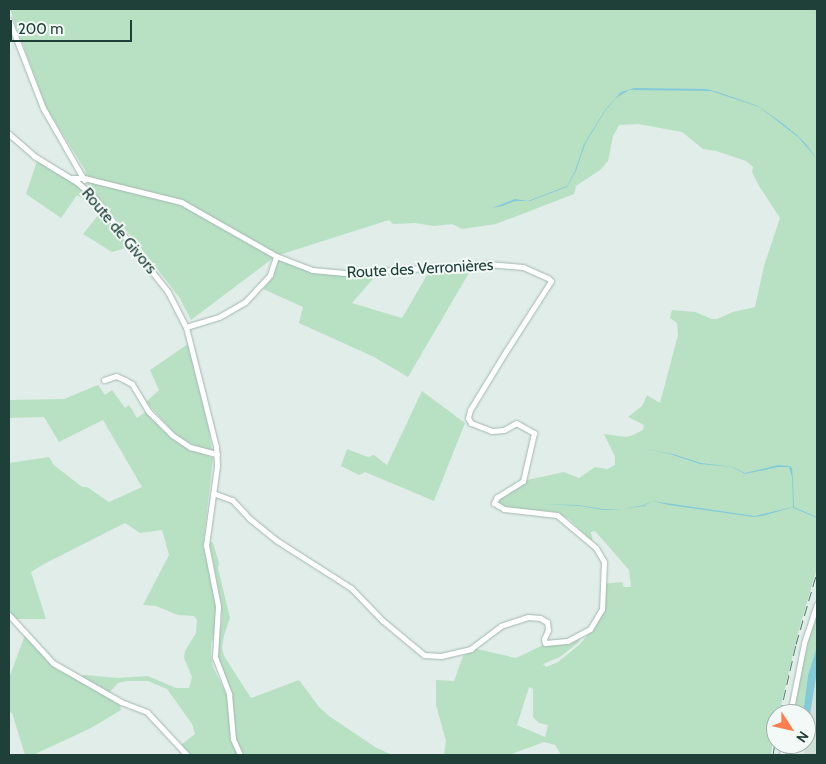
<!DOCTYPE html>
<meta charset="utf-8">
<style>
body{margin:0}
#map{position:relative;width:826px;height:764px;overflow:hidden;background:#e1ede8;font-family:Cabin,sans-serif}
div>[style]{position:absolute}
.built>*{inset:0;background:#cfded7}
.green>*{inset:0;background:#b8e1c4}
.water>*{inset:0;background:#83cad9}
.stream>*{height:1px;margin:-0.5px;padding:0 0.5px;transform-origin:0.5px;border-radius:0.5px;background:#83cad9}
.roads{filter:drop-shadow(0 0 1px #a3b6b0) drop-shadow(0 0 1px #a3b6b0)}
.minor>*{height:5px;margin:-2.5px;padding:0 2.5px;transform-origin:2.5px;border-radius:2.5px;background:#fff}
.rail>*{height:1px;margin-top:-0.5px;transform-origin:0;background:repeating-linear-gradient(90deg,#5a7c74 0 10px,transparent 0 15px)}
span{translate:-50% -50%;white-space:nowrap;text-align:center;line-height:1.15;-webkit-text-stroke:4px #f2f9f6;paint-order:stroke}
.street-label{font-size:16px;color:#1f4038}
.frame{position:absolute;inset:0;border:10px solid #1f4038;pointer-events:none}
.north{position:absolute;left:766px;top:704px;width:50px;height:50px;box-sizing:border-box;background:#f2f9f6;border:1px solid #9eafaa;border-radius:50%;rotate:125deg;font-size:14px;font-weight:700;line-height:20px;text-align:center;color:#1f4038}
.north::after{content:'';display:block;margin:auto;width:18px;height:22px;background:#ff7d4e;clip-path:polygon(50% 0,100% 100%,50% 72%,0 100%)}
.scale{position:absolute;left:10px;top:20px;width:122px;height:22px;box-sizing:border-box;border:2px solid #1f4038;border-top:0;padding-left:6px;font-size:15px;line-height:18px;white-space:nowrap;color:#1f4038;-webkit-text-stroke:4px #f2f9f6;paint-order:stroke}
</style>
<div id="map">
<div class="built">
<i style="clip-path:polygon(817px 671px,817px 755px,804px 755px,813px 690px)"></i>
</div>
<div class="green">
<i style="clip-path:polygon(evenodd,10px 9px,817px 9px,817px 568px,798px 633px,779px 714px,776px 714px,771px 755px,561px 755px,555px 745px,544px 742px,509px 755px,444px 755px,446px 741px,436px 705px,436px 680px,454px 681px,463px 656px,477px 649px,516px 658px,543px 645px,580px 638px,579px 642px,560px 657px,543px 664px,546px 667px,558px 662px,579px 645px,597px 624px,605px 604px,603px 584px,622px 582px,624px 587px,631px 587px,629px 570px,595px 531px,591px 532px,593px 542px,569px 519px,556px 512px,504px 507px,497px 503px,501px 496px,521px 487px,527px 480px,564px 472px,579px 478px,595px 467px,607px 469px,615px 465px,615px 457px,604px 434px,626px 437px,633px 435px,643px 430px,644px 425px,628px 417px,642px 406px,647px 395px,660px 403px,678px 335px,677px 323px,670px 318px,672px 310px,695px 312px,712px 319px,717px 319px,733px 312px,755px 307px,764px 266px,780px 218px,759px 186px,752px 172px,753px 167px,746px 161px,716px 151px,703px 149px,682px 132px,638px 124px,619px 125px,613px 136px,608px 161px,600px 170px,576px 186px,574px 194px,496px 224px,462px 229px,452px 224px,434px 226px,415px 223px,393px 224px,389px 220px,276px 256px,191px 320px,179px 297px,137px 243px,88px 185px,85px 170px,46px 107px,10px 9px,529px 687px,533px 689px,533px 717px,539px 723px,548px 725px,545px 737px,517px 725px,529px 687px)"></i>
<i style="clip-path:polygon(37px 161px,82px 188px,93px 200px,91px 204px,77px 195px,61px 218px,26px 194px)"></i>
<i style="clip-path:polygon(100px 213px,103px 215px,129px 247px,112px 252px,83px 234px)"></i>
<i style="clip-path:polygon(281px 260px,317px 273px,331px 275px,378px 273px,352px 303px,402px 318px,430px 270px,473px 266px,408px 377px,374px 357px,299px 323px,303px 307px,263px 289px,271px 280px,278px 261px)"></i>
<i style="clip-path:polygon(188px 344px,206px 413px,212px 450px,200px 448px,178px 437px,146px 402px,159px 390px,150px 370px)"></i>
<i style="clip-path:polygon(98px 385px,105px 395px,112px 390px,125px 408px,129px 405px,137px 418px,147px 411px,159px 426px,181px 445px,213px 458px,203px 546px,215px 592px,217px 624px,211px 644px,211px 655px,213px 667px,227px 696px,228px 704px,233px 702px,219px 666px,217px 654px,222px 618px,221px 602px,209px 540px,213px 543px,219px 563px,218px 568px,230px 618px,224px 635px,222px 648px,224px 656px,251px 698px,299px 680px,319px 707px,329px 716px,375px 747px,392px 755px,191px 755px,181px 745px,195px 734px,192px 724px,167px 689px,148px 681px,127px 681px,118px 683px,109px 693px,81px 677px,84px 675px,118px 678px,148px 676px,176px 688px,189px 688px,192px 677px,184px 658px,185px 651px,196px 633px,197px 620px,194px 616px,178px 615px,156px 606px,143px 605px,169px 555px,162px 530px,140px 533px,125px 523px,44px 564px,31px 572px,46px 619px,15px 619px,9px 612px,9px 463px,49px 457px,54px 465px,82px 487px,87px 487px,109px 502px,142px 487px,103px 420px,59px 442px,44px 417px,9px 418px,9px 400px,64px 399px)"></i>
<i style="clip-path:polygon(422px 391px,465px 423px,434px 501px,365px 472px,359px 475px,341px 466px,347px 449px,368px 457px,374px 455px,387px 465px)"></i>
<i style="clip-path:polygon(817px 610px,817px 646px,808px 675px,803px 714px,791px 714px,801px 658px)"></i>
<i style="clip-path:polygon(25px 635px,56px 669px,87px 684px,120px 705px,121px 710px,91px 728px,33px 755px,25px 755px,12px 713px,9px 712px,9px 678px)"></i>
</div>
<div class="water">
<i style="clip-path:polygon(634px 88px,706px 89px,718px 92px,758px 106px,782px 123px,797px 135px,806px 144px,817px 159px,798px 137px,759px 107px,711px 91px,629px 90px,616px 98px,605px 111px,585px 144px,576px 171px,567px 187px,530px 201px,515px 201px,502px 206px,492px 208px,515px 199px,528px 201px,567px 186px,575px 171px,584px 144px,605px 110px,621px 92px)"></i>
<i style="clip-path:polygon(646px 449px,673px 454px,701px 463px,733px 467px,745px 473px,778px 465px,790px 466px,792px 468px,793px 479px,794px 507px,762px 516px,754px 517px,669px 505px,652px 501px,644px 506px,623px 509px,603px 510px,581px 506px,543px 504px,578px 505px,603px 509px,623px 509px,644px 505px,652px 501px,755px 516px,793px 507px,792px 477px,789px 467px,778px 467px,745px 474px,732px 467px,700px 464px,670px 454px)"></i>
<i style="clip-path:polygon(817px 646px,817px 671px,806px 740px,806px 714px,803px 714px,808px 675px)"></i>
</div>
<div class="stream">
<i style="left:814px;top:9px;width:3px;rotate:18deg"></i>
<i style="left:793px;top:507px;width:26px;rotate:23deg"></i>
</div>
<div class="roads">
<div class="minor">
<i style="left:9px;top:20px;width:94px;rotate:68.9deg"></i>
<i style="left:43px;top:108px;width:83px;rotate:60.3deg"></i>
<i style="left:9px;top:134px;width:33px;rotate:41deg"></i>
<i style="left:34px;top:156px;width:52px;rotate:31.5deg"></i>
<i style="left:78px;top:183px;width:20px;rotate:41deg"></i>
<i style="left:93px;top:196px;width:122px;rotate:52deg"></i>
<i style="left:168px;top:292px;width:39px;rotate:63deg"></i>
<i style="left:186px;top:327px;width:123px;rotate:75.9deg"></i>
<i style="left:216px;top:446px;width:20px;rotate:87deg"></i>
<i style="left:217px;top:466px;width:80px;rotate:97.9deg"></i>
<i style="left:206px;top:545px;width:62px;rotate:78.9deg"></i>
<i style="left:218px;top:606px;width:51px;rotate:93.4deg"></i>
<i style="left:215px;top:657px;width:40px;rotate:69deg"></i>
<i style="left:229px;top:694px;width:45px;rotate:84.9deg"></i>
<i style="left:233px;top:739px;width:17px;rotate:66deg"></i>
<i style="left:72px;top:178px;width:12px"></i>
<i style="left:84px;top:178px;width:100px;rotate:13.9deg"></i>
<i style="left:181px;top:202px;width:109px;rotate:29.6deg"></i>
<i style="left:276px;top:256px;width:39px;rotate:21deg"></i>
<i style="left:312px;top:270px;width:36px;rotate:5deg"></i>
<i style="left:348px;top:273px;width:140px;rotate:-3.7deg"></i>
<i style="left:488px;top:264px;width:35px;rotate:5deg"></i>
<i style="left:523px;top:267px;width:27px;rotate:24deg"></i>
<i style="left:548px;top:278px;width:4px;rotate:45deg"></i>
<i style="left:551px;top:281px;width:83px;rotate:122.7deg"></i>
<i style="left:506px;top:351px;width:69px;rotate:121.4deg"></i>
<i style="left:470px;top:410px;width:8px;rotate:104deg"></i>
<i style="left:468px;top:418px;width:6px;rotate:59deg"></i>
<i style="left:471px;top:423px;width:22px;rotate:21deg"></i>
<i style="left:492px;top:431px;width:12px;rotate:-5deg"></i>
<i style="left:504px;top:430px;width:14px;rotate:-30deg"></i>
<i style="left:516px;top:423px;width:21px;rotate:29deg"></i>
<i style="left:534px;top:433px;width:49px;rotate:102.9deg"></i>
<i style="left:523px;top:481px;width:31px;rotate:148deg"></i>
<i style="left:497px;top:497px;width:7px;rotate:117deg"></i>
<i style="left:494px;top:503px;width:12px;rotate:31deg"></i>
<i style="left:504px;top:509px;width:53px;rotate:6.5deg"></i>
<i style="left:557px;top:515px;width:51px;rotate:40.2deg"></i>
<i style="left:596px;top:548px;width:16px;rotate:60deg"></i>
<i style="left:604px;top:562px;width:47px;rotate:92.4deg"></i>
<i style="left:602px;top:609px;width:23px;rotate:121deg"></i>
<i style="left:590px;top:629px;width:26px;rotate:152deg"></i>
<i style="left:567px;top:641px;width:22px;rotate:175deg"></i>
<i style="left:545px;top:643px;width:4px;rotate:-104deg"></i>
<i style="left:544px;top:639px;width:10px;rotate:-66deg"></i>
<i style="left:548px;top:630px;width:8px;rotate:-97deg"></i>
<i style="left:547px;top:622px;width:8px;rotate:-150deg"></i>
<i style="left:540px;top:618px;width:12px;rotate:-175deg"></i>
<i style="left:528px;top:617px;width:28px;rotate:162deg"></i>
<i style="left:501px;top:626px;width:38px;rotate:143deg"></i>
<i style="left:471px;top:649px;width:31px;rotate:167deg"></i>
<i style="left:441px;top:656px;width:17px;rotate:-177deg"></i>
<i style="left:424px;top:655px;width:53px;rotate:-140.3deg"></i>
<i style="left:383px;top:621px;width:46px;rotate:-134.1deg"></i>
<i style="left:351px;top:588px;width:89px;rotate:-147.4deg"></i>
<i style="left:276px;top:540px;width:33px;rotate:-141deg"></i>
<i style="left:250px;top:519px;width:26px;rotate:-133deg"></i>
<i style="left:232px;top:500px;width:20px;rotate:-160deg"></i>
<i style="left:186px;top:327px;width:34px;rotate:-17deg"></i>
<i style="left:219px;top:317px;width:30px;rotate:-30deg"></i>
<i style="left:245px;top:302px;width:37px;rotate:-47deg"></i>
<i style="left:270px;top:275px;width:20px;rotate:-72deg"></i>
<i style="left:104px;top:380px;width:13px;rotate:-18deg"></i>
<i style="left:116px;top:376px;width:10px;rotate:24deg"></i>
<i style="left:125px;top:380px;width:8px;rotate:30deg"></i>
<i style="left:132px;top:384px;width:33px;rotate:59deg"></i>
<i style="left:149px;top:412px;width:33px;rotate:45deg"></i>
<i style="left:172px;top:435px;width:22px;rotate:34deg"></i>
<i style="left:190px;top:447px;width:28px;rotate:15deg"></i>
<i style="left:9px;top:615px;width:65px;rotate:47.5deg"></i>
<i style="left:53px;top:663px;width:78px;rotate:29.8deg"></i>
<i style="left:121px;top:702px;width:28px;rotate:21deg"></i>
<i style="left:147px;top:712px;width:59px;rotate:47.1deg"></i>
<i style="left:790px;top:714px;width:72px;rotate:-78.8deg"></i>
<i style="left:804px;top:643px;width:41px;rotate:-71.6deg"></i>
<i style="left:782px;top:755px;width:11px;rotate:-80deg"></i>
</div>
</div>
<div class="rail">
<i style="left:780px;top:714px;width:72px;rotate:-77.1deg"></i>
<i style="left:796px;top:644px;width:75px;rotate:-73.7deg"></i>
<i style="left:773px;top:755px;width:19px;rotate:-81deg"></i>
</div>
<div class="street-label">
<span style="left:119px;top:231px;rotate:50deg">Route de Givors</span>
<span style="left:420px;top:269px;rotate:-3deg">Route des Verronières</span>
</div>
<div class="frame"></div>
<div class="north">N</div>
<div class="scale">200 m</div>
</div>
